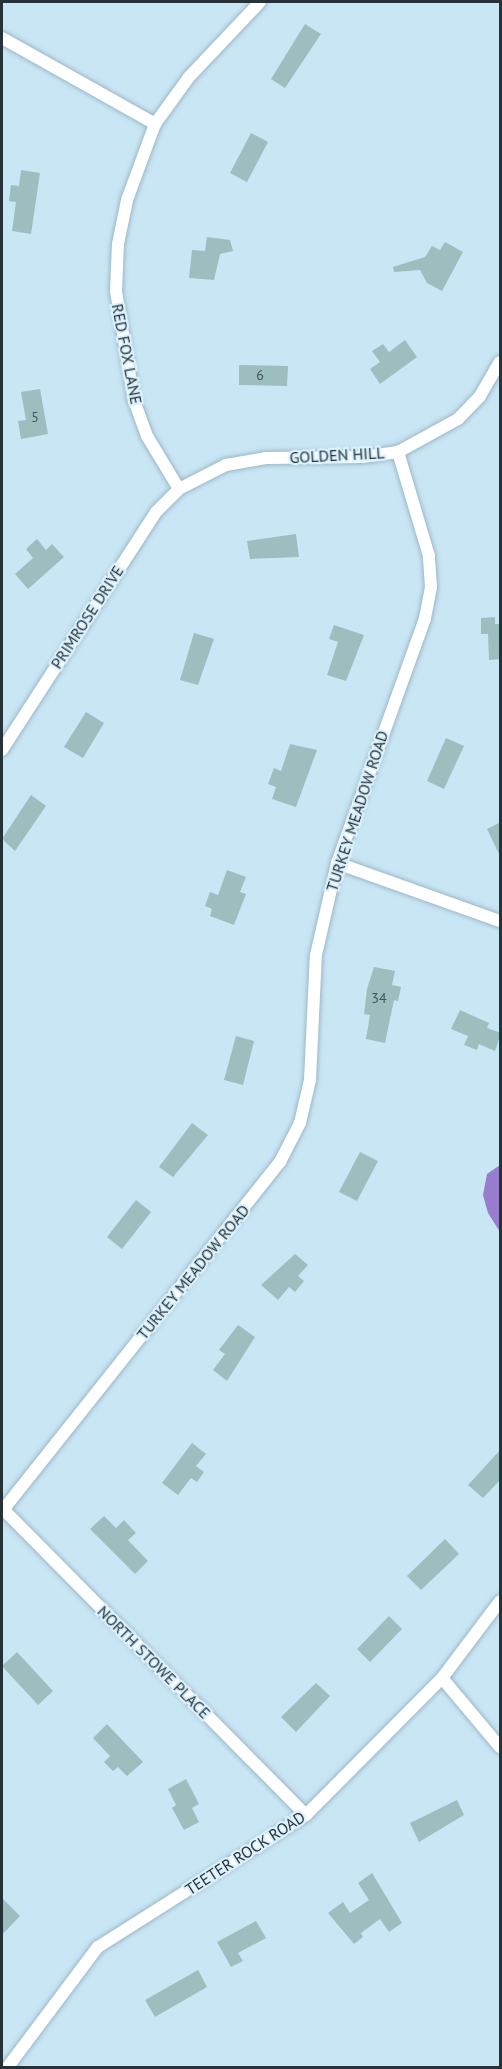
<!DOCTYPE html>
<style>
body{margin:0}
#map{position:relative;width:502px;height:2069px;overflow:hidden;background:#c9e6f5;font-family:"PT Sans",sans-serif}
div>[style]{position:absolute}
.water>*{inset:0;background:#987dcf}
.building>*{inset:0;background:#9cbebf}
.roads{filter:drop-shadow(0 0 2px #9db8c7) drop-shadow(0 0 2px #9db8c7)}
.street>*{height:12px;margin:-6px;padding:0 6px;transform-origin:6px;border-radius:6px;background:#fff}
span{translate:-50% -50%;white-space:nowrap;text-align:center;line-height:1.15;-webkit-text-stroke:4.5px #dbf2fe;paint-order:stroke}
.number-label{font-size:14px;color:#44555a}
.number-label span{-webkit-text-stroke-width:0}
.street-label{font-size:16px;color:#273238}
.frame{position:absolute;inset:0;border:3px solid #273238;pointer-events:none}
</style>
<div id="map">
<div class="water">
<i style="clip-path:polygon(500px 1165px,500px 1232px,488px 1213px,483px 1195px,487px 1174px)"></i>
</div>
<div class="building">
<i style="clip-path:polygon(305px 24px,321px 34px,285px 88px,271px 79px)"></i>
<i style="clip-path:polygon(251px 133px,268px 142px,247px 182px,230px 173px)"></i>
<i style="clip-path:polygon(21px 170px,40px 173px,31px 234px,12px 231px,16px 202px,9px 201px,11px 185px,19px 186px)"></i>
<i style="clip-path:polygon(207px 237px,230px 240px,233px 251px,220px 254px,214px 280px,189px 278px,192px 250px,205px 251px)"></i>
<i style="clip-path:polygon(445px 242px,463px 252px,442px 291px,427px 283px,420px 270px,394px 272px,393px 267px,425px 257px,432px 246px,440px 250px)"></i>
<i style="clip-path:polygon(405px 340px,417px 357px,380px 384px,370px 369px,380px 362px,372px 351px,383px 344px,389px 352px)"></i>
<i style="clip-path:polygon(239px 365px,288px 366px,287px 386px,239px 385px)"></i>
<i style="clip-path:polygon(40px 389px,48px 434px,21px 439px,18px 421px,26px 420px,21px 392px)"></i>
<i style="clip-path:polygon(296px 534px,299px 557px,250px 559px,247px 541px)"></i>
<i style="clip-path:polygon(37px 539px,46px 550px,52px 544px,64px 557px,28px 589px,15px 574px,33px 558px,26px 549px)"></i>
<i style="clip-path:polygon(495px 617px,495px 624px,501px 624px,501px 659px,489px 660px,488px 634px,481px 634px,481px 618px)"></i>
<i style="clip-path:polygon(334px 625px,364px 635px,346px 681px,327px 675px,338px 642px,329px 639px)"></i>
<i style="clip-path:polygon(194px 633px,214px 639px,198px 685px,180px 680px)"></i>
<i style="clip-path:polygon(86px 712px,104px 723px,83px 758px,64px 747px)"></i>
<i style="clip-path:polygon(446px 738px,464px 746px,444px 789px,427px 781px)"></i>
<i style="clip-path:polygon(290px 744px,317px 750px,296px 807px,272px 799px,276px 787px,268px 784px,274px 768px,281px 771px)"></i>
<i style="clip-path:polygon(31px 795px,46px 806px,15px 851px,2px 839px)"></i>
<i style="clip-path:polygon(501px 822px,501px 858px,487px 829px)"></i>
<i style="clip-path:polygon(227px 870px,246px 877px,240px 892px,246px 894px,234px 925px,210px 916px,212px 909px,205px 906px,210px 892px,218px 895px)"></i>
<i style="clip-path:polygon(374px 967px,395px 971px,392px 985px,401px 987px,398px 1001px,394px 1000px,385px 1043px,366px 1039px,370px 1015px,364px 1014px,367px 989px)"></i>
<i style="clip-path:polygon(460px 1010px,489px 1023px,487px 1028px,501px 1033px,495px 1051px,479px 1044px,477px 1050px,464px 1045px,468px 1036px,451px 1029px)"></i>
<i style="clip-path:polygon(236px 1036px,254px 1041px,243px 1085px,224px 1080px)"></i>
<i style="clip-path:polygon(192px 1123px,208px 1135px,173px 1177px,159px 1167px)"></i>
<i style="clip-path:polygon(360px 1152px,378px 1161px,357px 1201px,339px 1192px)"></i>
<i style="clip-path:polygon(136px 1200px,151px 1212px,122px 1249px,107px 1237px)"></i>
<i style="clip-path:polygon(295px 1254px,308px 1265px,298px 1276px,304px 1281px,295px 1292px,289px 1287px,278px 1300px,261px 1285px)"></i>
<i style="clip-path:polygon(238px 1325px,255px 1337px,227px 1381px,213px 1370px,225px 1354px,219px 1350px)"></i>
<i style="clip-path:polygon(192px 1443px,206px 1454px,196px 1466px,204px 1472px,197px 1482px,191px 1478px,178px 1495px,162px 1483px)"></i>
<i style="clip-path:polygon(501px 1449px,501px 1479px,483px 1498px,468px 1485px)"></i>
<i style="clip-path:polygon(104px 1516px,116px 1528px,124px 1520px,136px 1533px,128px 1540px,148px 1561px,135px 1574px,90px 1529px)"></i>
<i style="clip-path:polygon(445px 1539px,459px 1554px,421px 1590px,407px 1576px)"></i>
<i style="clip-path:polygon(389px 1616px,402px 1629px,370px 1662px,357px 1649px)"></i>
<i style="clip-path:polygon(17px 1652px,53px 1691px,38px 1705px,2px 1666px)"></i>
<i style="clip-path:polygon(316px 1683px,330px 1696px,296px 1732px,281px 1717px)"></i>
<i style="clip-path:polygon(107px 1724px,143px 1762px,127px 1776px,118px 1767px,113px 1771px,104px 1762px,110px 1756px,93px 1738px)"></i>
<i style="clip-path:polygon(186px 1779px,199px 1804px,192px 1808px,199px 1822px,184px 1830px,172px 1808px,176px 1805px,168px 1789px)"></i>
<i style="clip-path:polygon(457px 1800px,464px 1815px,419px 1842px,410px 1823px)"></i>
<i style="clip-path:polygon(372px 1873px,402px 1923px,389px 1932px,380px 1919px,361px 1933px,363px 1937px,354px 1944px,328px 1913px,343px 1902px,350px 1913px,369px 1900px,358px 1883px)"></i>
<i style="clip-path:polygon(2px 1898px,20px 1916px,2px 1935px)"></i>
<i style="clip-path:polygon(256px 1921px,266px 1938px,238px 1953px,243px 1961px,231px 1967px,217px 1942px)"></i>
<i style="clip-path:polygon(198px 1970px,207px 1987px,155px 2017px,145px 2000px)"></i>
</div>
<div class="roads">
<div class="street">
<i style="left:2px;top:38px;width:176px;rotate:29.3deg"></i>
<i style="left:179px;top:489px;width:62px;rotate:-121.1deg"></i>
<i style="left:147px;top:436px;width:37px;rotate:-110deg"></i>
<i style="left:134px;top:401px;width:111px;rotate:-99.3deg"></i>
<i style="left:116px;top:291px;width:47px;rotate:-87.6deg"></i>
<i style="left:118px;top:244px;width:45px;rotate:-78.4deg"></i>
<i style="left:127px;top:200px;width:81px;rotate:-69.8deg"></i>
<i style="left:155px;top:124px;width:58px;rotate:-54.1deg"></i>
<i style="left:189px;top:77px;width:103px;rotate:-46.6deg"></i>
<i style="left:2px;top:750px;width:283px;rotate:-57.1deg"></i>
<i style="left:156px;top:512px;width:33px;rotate:-45deg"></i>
<i style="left:179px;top:489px;width:53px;rotate:-27.1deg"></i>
<i style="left:226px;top:465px;width:40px;rotate:-10deg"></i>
<i style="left:265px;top:458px;width:97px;rotate:-0.6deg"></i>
<i style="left:362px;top:457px;width:36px;rotate:-8deg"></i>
<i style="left:398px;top:452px;width:68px;rotate:-28.8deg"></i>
<i style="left:458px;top:419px;width:32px;rotate:-46deg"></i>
<i style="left:480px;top:396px;width:39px;rotate:-60deg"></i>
<i style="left:337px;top:863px;width:173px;rotate:19.6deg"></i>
<i style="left:2px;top:1508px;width:432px;rotate:45.3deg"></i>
<i style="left:3px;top:1510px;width:445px;rotate:-51.5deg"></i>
<i style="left:280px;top:1162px;width:44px;rotate:-62.9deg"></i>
<i style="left:300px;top:1123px;width:44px;rotate:-76.9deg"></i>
<i style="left:310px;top:1080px;width:125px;rotate:-87.3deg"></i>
<i style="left:316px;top:955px;width:94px;rotate:-77.1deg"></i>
<i style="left:337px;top:863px;width:260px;rotate:-70.2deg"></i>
<i style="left:425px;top:618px;width:32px;rotate:-79deg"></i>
<i style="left:431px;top:587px;width:31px;rotate:-94deg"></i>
<i style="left:429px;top:556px;width:109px;rotate:-106.6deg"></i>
<i style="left:442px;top:1678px;width:90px;rotate:50deg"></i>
<i style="left:7px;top:2068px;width:151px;rotate:-53.1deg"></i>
<i style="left:98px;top:1947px;width:246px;rotate:-32.4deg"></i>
<i style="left:306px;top:1815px;width:193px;rotate:-45.2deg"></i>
<i style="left:442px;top:1678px;width:96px;rotate:-53deg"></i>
</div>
</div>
<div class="number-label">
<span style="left:260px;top:375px">6</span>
<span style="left:35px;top:417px">5</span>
<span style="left:379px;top:998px">34</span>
</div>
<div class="street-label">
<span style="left:127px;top:354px;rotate:79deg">RED FOX LANE</span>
<span style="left:337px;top:455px;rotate:-3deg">GOLDEN HILL</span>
<span style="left:87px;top:617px;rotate:-57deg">PRIMROSE DRIVE</span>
<span style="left:357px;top:811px;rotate:-72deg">TURKEY MEADOW ROAD</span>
<span style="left:193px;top:1272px;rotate:-51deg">TURKEY MEADOW ROAD</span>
<span style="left:154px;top:1662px;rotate:45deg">NORTH STOWE PLACE</span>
<span style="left:245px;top:1853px;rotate:-33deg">TEETER ROCK ROAD</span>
</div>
<div class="frame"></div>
</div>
